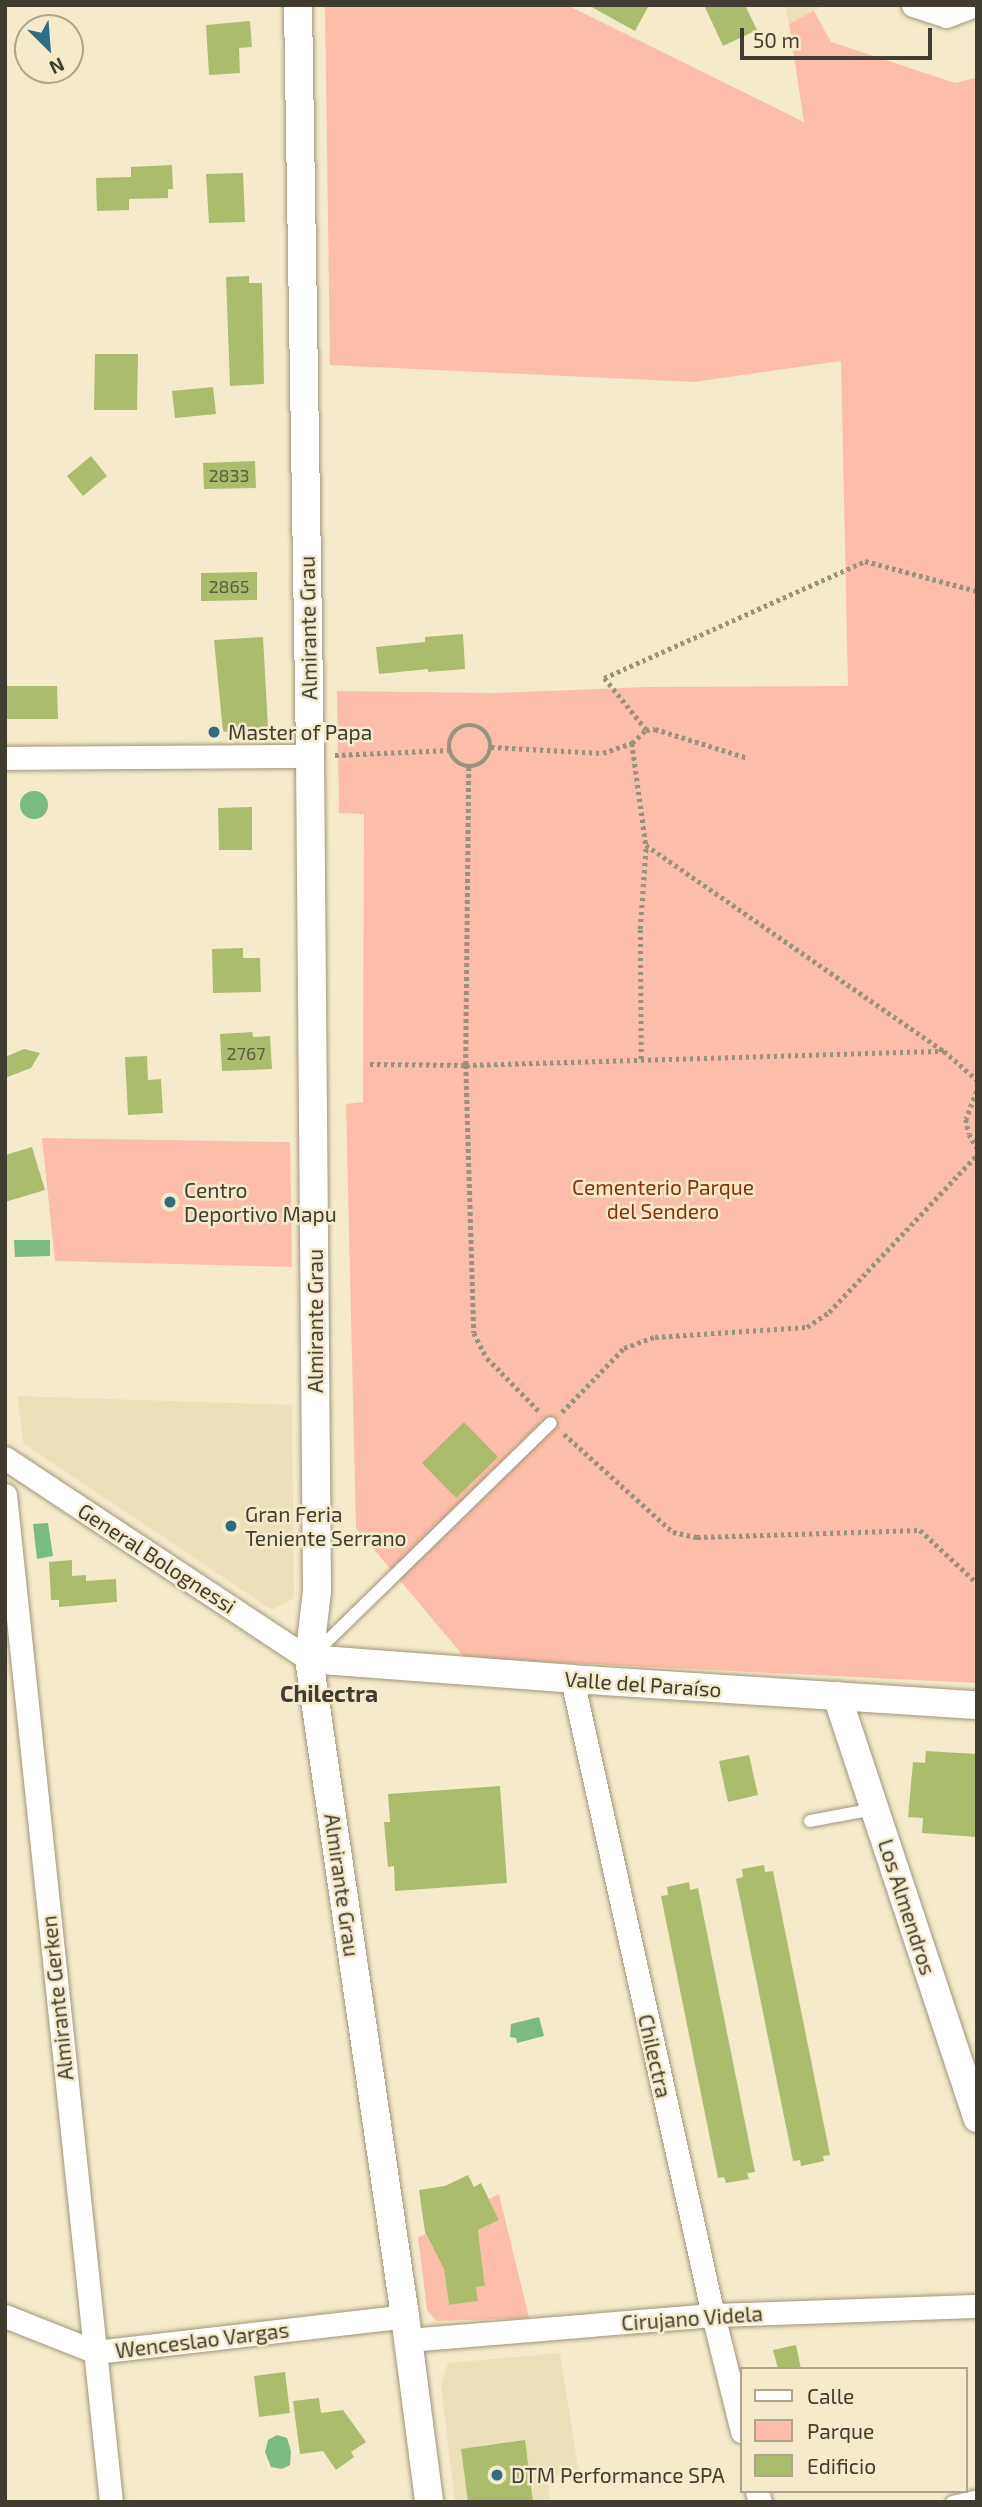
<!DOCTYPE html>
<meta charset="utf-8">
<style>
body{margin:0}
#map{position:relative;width:982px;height:2507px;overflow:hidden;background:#f5ebcb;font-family:"Exo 2",sans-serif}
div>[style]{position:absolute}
.built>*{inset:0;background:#ece0b8}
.green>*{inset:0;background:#fdbea9}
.water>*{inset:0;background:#7abb7f}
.round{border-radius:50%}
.building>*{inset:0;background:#abbd6c}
.path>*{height:4.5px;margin-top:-2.25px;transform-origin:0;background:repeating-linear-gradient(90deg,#99927c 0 3.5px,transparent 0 7px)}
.path>.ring{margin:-2.25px;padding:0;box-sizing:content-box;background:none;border:4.5px solid #99927c;border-radius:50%}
.roads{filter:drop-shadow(0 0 2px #9f9578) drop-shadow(0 0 2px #9f9578)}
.service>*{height:12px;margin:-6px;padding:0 6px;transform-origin:6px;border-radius:6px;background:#fff}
.minor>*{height:23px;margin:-11.5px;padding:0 11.5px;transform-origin:11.5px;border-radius:11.5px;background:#fff}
.tertiary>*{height:28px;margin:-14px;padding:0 14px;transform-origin:14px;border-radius:14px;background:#fff}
.dots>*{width:19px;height:19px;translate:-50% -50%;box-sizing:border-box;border:4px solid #f5ebcb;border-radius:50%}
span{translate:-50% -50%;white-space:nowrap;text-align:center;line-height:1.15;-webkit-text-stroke:5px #f5ebcb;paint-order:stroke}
.number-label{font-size:18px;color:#5c5c3f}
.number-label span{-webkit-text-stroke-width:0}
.street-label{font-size:21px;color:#413c30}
.poi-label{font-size:21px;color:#413c30}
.left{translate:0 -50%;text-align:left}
.park-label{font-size:21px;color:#8f2e06}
.neighbourhood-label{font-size:23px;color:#413c30;font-weight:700}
.frame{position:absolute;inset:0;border:7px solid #413c30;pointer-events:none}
.legend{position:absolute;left:740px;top:2367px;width:228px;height:126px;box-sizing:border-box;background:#f5ebcb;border:2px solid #ada58d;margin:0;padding:9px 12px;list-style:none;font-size:21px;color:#413c30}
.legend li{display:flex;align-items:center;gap:14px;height:35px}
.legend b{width:35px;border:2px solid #ada58d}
.north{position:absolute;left:14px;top:14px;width:70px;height:70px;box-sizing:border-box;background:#f5ebcb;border:2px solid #ada58d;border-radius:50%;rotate:155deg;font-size:19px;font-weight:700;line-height:28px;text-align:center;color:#413c30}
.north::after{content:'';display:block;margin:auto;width:24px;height:32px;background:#306c84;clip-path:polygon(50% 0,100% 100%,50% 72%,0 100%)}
.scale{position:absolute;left:740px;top:28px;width:192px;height:32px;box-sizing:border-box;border:4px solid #413c30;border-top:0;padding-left:9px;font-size:21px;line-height:24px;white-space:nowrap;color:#413c30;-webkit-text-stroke:5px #f5ebcb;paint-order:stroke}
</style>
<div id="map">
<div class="built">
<i style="clip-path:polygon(785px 5px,825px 5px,789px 24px)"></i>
<i style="clip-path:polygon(17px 1396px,292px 1405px,294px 1598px,272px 1610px,24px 1444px)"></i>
<i style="clip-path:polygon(560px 2353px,579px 2475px,547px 2477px,550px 2502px,455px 2502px,441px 2385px,448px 2363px)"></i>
</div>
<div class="green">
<i style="clip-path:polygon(325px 5px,567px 5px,804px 122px,789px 24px,814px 11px,831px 42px,955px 83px,975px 78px,977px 1683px,465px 1658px,356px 1528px,346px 1104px,363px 1102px,364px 814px,339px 813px,337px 691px,495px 693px,647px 687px,848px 686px,841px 361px,694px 382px,330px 365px)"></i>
<i style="clip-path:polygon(42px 1138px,290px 1142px,292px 1267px,55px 1261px)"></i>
<i style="clip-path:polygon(499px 2194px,529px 2318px,437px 2321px,427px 2310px,418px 2237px,426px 2234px,434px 2250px,441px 2247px,449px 2305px,478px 2301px,476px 2287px,485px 2286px,478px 2230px,499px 2220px,489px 2199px)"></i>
</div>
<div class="water">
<i class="round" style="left:20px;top:791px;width:28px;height:28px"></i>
<i style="clip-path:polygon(14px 1240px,50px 1240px,50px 1256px,15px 1257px)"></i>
<i style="clip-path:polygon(48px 1523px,53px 1556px,37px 1559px,33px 1524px)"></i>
<i style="clip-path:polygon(539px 2017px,544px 2036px,517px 2043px,516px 2038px,510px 2037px,511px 2024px)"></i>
<i style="clip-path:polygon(277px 2435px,287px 2438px,291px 2451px,290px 2465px,282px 2469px,271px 2467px,265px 2452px,268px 2440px)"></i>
</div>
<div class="building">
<i style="clip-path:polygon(588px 5px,649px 5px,635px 31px)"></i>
<i style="clip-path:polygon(704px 5px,745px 5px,757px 30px,723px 46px)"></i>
<i style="clip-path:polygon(250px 21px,252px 47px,239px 48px,240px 73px,209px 75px,206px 25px)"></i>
<i style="clip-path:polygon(172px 165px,173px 189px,168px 189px,168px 198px,129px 199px,129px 210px,97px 211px,96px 178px,131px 177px,131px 167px)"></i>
<i style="clip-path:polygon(243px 173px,245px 222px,209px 223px,206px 174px)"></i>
<i style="clip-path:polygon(249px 276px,249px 283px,262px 283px,264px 384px,230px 386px,226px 277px)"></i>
<i style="clip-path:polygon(95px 354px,138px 354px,137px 410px,94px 410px)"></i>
<i style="clip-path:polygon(213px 387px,216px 414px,175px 418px,172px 391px)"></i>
<i style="clip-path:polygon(91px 456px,107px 476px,83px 496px,67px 476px)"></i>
<i style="clip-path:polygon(255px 461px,256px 488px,204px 489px,203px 463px)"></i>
<i style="clip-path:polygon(257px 572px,257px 600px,201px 601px,201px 573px)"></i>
<i style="clip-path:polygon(463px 634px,465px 669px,428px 672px,428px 669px,379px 674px,376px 647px,425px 642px,425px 637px)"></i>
<i style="clip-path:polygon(263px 637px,268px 728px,223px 732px,214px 640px)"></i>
<i style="clip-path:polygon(5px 686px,57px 686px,58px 719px,5px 719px)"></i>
<i style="clip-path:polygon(252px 807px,252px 850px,219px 850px,218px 808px)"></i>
<i style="clip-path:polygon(243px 948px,243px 958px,260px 958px,261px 992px,213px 993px,212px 949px)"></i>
<i style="clip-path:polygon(252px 1032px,253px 1037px,270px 1036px,272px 1069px,222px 1071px,220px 1034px)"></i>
<i style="clip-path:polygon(24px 1049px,40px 1053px,31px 1068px,5px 1078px,5px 1057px)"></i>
<i style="clip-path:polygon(147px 1056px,148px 1080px,161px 1079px,163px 1113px,128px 1115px,125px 1057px)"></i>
<i style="clip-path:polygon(32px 1147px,45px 1190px,5px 1202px,5px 1155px)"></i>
<i style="clip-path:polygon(464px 1422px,498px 1457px,456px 1498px,422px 1463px)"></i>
<i style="clip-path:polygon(72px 1560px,72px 1576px,86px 1575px,86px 1581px,116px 1579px,117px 1602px,59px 1607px,59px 1600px,51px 1600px,49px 1562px)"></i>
<i style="clip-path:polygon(926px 1751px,977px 1754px,977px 1837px,922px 1833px,923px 1818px,908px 1817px,913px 1762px,925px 1763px)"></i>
<i style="clip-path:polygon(749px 1755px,758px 1795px,728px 1802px,719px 1761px)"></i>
<i style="clip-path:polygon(500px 1786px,507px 1883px,395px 1891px,394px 1866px,388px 1867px,384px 1822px,390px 1822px,388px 1794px)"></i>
<i style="clip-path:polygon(764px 1865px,765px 1872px,773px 1871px,830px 2155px,823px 2156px,824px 2161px,801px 2166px,800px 2160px,793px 2161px,736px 1879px,743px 1877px,742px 1869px)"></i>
<i style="clip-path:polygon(689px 1882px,690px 1890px,698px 1888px,755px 2172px,747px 2173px,749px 2179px,726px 2183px,724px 2177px,718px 2178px,661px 1896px,668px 1895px,667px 1887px)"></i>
<i style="clip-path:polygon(468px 2175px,474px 2187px,481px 2183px,499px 2220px,478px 2230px,485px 2286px,476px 2287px,478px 2301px,449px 2305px,444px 2269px,425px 2232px,419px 2190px,445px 2186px)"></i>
<i style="clip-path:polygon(796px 2345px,801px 2369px,778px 2369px,773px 2350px)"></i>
<i style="clip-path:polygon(285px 2372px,290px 2413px,259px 2417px,254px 2376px)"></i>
<i style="clip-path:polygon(319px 2398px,321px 2413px,343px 2410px,366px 2442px,351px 2452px,354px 2457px,336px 2470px,323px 2451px,300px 2454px,293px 2401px)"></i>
<i style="clip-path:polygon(525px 2440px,533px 2502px,468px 2502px,461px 2449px)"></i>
</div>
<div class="path">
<i class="ring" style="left:449px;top:725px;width:37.5px;height:37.5px"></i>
<i style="left:646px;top:730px;width:67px;rotate:-128.9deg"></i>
<i style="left:604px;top:678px;width:286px;rotate:-24.1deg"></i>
<i style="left:865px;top:561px;width:116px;rotate:15deg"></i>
<i style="left:632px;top:743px;width:103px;rotate:82.2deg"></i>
<i style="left:646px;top:845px;width:362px;rotate:34.7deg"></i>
<i style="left:944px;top:1051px;width:44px;rotate:41.3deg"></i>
<i style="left:491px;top:747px;width:112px;rotate:3.1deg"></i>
<i style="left:603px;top:753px;width:31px;rotate:-19deg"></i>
<i style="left:632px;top:743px;width:19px;rotate:-43deg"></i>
<i style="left:646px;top:730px;width:9px;rotate:-6deg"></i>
<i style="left:655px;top:729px;width:97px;rotate:17.3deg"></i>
<i style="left:335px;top:755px;width:114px;rotate:-2.5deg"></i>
<i style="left:469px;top:767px;width:298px;rotate:90.6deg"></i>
<i style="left:466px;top:1065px;width:268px;rotate:88.3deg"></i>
<i style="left:474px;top:1333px;width:28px;rotate:63deg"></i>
<i style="left:487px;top:1358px;width:76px;rotate:45.5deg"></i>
<i style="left:641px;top:1059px;width:130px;rotate:-90.4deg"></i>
<i style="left:640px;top:929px;width:83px;rotate:-85.9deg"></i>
<i style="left:370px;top:1064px;width:96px;rotate:0.6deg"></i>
<i style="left:466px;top:1065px;width:478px;rotate:-1.7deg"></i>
<i style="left:977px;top:1091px;width:30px;rotate:111deg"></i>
<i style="left:966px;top:1119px;width:15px;rotate:79deg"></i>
<i style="left:969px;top:1134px;width:16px;rotate:60deg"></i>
<i style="left:562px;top:1412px;width:89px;rotate:-45.9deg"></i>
<i style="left:624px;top:1348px;width:33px;rotate:-20deg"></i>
<i style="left:655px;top:1337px;width:152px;rotate:-3.8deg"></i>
<i style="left:807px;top:1327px;width:27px;rotate:-34deg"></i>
<i style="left:829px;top:1312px;width:216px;rotate:-46.7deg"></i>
<i style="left:564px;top:1434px;width:147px;rotate:42deg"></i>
<i style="left:673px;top:1532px;width:25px;rotate:12deg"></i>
<i style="left:697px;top:1537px;width:223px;rotate:-1.8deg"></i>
<i style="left:920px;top:1530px;width:78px;rotate:42.9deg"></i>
</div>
<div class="roads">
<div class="service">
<i style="left:313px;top:1655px;width:332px;rotate:-44.3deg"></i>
<i style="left:810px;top:1821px;width:65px;rotate:-10.6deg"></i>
<i style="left:952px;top:2502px;width:26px;rotate:-13deg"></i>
</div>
<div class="minor">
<i style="left:913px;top:5px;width:35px;rotate:18deg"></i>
<i style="left:946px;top:16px;width:31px;rotate:-21deg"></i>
<i style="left:5px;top:758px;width:305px;rotate:-0.4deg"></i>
<i style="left:5px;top:1458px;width:364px;rotate:33.5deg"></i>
<i style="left:5px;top:1495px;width:1013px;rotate:83.99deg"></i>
<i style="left:572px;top:1679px;width:651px;rotate:77.5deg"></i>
<i style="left:713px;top:2315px;width:120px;rotate:76deg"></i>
<i style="left:5px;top:2316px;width:98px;rotate:21.6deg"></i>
<i style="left:96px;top:2352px;width:311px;rotate:-6.6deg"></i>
<i style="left:408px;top:2340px;width:306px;rotate:-4.7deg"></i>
<i style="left:713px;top:2315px;width:264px;rotate:-2deg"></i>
<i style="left:757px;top:2491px;width:11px;rotate:75deg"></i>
</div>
<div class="tertiary">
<i style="left:298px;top:5px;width:751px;rotate:89.08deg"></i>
<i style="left:310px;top:756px;width:835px;rotate:89.52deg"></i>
<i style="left:317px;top:1591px;width:68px;rotate:96.7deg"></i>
<i style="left:309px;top:1659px;width:664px;rotate:81.69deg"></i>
<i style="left:405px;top:2316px;width:188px;rotate:82.6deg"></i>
<i style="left:309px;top:1659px;width:264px;rotate:4.3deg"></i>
<i style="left:572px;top:1679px;width:406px;rotate:3.7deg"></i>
<i style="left:837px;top:1696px;width:445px;rotate:71.6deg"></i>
</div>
</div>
<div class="dots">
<i style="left:214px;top:732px;background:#306c84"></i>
<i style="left:170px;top:1202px;background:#306c84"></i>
<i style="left:231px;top:1526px;background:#306c84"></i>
<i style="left:497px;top:2475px;background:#306c84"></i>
</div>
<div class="number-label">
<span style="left:229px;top:475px">2833</span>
<span style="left:229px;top:586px">2865</span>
<span style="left:246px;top:1053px">2767</span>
</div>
<div class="street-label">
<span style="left:308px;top:628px;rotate:-91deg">Almirante Grau</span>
<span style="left:315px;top:1321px;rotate:-90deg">Almirante Grau</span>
<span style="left:157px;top:1558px;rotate:33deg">General Bolognessi</span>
<span style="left:643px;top:1684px;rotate:4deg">Valle del Paraíso</span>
<span style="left:342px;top:1885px;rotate:82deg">Almirante Grau</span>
<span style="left:907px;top:1907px;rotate:72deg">Los Almendros</span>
<span style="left:57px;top:1998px;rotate:-96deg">Almirante Gerken</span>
<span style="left:655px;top:2056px;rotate:77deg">Chilectra</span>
<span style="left:692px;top:2318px;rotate:-4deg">Cirujano Videla</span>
<span style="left:202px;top:2340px;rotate:-7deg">Wenceslao Vargas</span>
</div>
<div class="poi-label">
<span class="left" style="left:228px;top:732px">Master of Papa</span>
<span class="left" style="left:184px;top:1202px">Centro<br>Deportivo Mapu</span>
<span class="left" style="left:245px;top:1526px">Gran Feria<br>Teniente Serrano</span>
<span class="left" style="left:511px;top:2475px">DTM Performance SPA</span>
</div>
<div class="park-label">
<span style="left:663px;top:1199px">Cementerio Parque<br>del Sendero</span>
</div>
<div class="neighbourhood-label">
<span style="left:329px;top:1693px">Chilectra</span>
</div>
<div class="frame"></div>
<ul class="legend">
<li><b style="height:9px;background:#fff"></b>Calle</li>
<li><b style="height:19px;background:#fdbea9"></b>Parque</li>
<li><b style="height:19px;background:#abbd6c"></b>Edificio</li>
</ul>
<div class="north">N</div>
<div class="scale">50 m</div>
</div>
